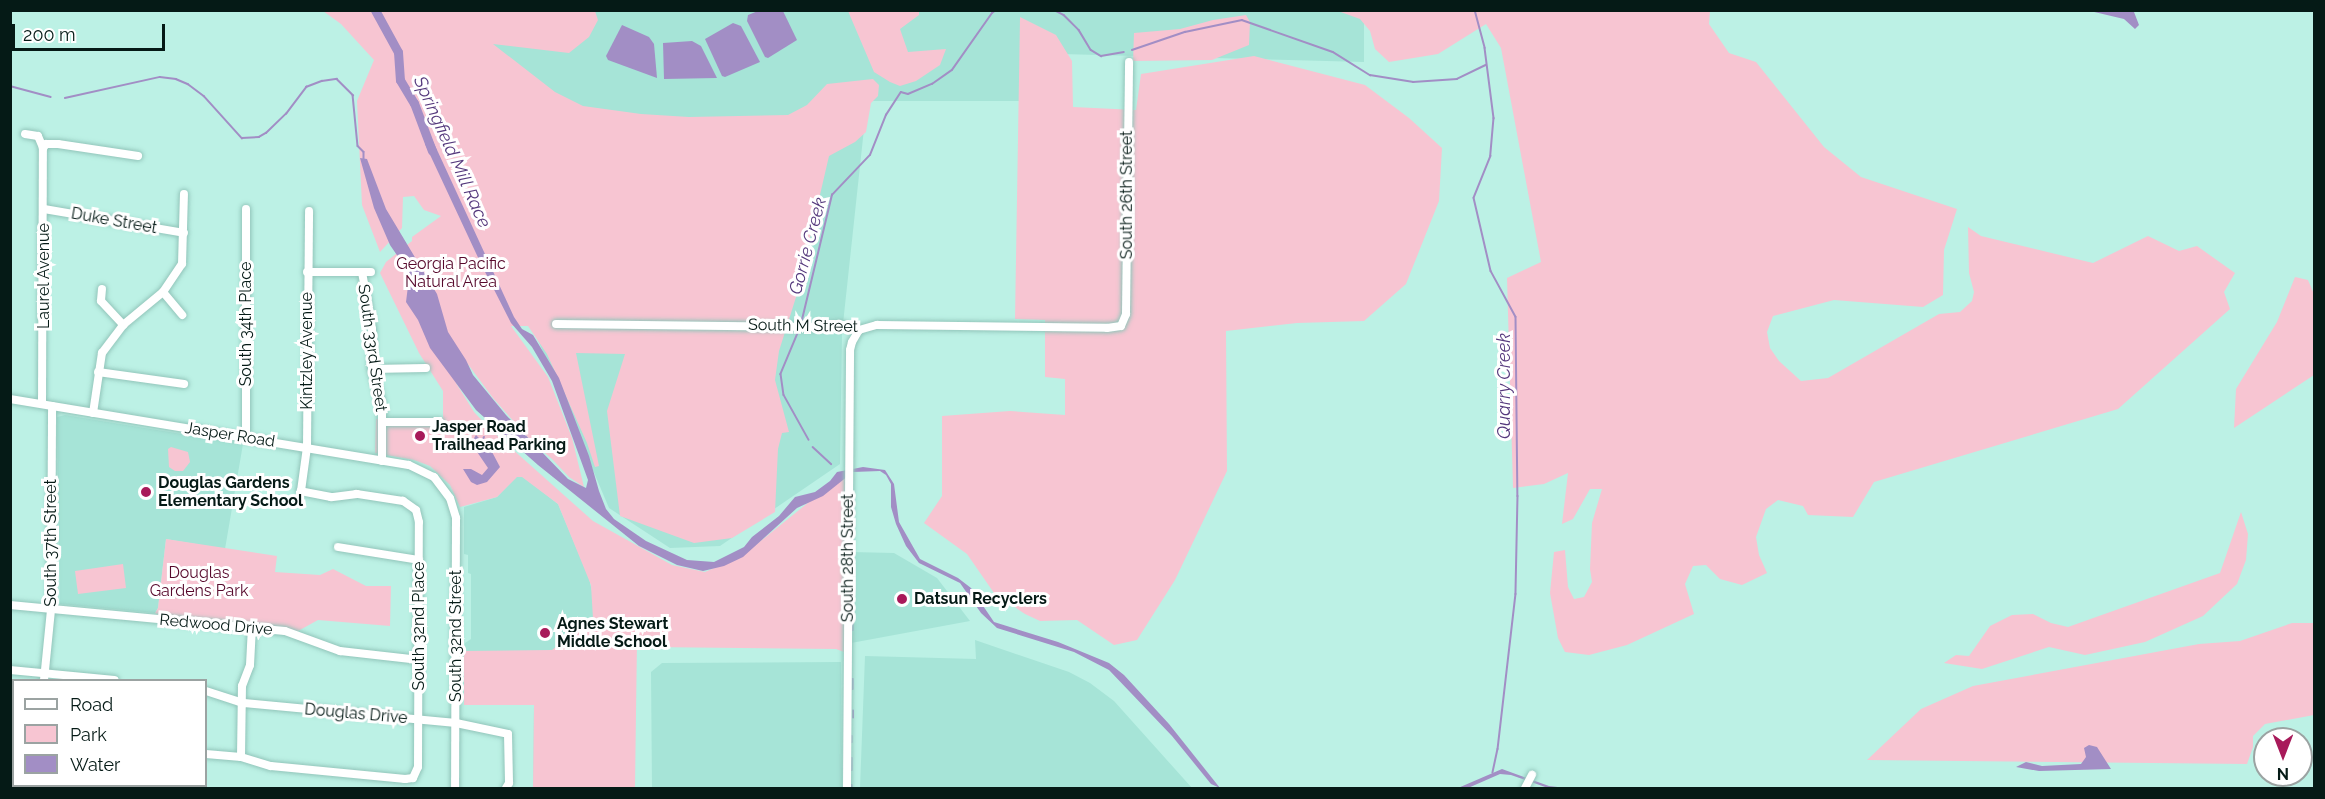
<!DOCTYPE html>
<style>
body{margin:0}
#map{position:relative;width:2325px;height:799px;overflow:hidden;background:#bcf1e5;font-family:Raleway,sans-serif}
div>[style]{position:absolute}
.built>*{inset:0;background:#a6e4d7}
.green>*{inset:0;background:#f7c5d2}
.water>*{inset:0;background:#a28ec5}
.stream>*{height:1.5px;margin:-0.75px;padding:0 0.75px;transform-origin:0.75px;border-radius:0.75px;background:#a28ec5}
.river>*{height:9px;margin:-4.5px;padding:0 4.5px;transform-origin:4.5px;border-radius:4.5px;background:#a28ec5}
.roads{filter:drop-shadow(0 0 2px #92c5ba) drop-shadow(0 0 2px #92c5ba)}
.minor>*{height:8px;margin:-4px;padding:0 4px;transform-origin:4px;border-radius:4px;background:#fff}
.dots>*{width:16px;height:16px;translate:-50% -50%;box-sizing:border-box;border:3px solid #fff;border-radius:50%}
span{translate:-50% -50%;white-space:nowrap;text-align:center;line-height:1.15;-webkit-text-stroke:6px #fff;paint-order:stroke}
.street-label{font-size:16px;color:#051a16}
.park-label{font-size:16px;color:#57092c}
.poi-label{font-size:16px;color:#051a16;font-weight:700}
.left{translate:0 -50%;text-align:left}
.water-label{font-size:18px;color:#55397d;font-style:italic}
.frame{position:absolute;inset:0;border:12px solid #051a16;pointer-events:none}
.legend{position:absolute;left:12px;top:679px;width:195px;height:108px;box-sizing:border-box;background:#fff;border:2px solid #9ba3a2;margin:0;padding:8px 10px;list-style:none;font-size:18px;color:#051a16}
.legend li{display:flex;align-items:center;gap:12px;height:30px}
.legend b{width:30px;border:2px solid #9ba3a2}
.north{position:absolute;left:2253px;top:727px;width:60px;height:60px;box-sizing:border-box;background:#fff;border:2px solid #9ba3a2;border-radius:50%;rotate:180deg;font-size:16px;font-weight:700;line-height:24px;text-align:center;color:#051a16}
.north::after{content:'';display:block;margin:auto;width:21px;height:27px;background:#a81a5a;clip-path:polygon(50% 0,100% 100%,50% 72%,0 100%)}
.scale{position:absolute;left:12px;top:24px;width:153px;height:27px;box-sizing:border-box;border:3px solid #051a16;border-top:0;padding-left:8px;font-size:18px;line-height:21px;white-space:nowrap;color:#051a16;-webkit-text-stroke:4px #fff;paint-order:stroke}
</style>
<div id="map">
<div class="built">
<i style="clip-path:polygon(461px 11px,1364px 11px,1364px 62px,1061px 54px,1062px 101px,867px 101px,842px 333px,840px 464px,720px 546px,670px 548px,609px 508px,532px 326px,487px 225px,474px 209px,480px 203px,483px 175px,459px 146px)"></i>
<i style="clip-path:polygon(65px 415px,243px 444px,225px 549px,166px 539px,158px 608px,155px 613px,60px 604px,57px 417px)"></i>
<i style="clip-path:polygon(517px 476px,522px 476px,558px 504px,589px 578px,635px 788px,533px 788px,534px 705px,464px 705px,463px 653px,465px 643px,471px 639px,471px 574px,468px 573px,468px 555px,464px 554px,464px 507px,497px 497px)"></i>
<i style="clip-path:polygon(851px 552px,894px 553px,937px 578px,970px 621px,851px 643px)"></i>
<i style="clip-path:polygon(975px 640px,1069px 672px,1090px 683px,1114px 701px,1192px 788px,860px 788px,865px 656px,976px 659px)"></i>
<i style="clip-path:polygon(841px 662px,842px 788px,652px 788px,651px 672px,662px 663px)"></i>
</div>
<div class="green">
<i style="clip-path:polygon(323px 11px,595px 11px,598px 20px,589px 37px,569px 53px,493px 44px,555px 92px,583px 106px,641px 114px,689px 117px,788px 115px,807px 105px,827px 84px,873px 79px,879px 85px,878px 96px,871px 103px,866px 132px,855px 142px,829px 156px,797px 294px,779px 351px,775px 380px,789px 432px,782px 433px,778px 449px,775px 512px,732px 538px,694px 543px,620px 516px,607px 411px,625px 354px,576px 353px,599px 466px,595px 467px,587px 443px,547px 354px,528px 326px,511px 326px,548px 377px,572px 438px,584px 487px,569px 477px,552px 459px,533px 443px,493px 398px,456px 348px,456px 383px,474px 412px,491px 430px,593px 521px,672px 565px,705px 572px,742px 556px,845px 473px,844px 652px,836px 649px,648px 647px,637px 641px,635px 788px,533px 788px,534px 705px,464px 705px,464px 651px,552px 650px,593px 619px,591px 585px,558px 504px,522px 477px,517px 477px,497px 497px,460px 507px,450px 485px,430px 466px,414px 460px,375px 453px,376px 419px,443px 418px,443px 391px,419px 353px,380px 273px,386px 262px,412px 241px,412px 237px,441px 216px,424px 210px,414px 196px,403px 197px,402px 228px,380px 252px,362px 205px,357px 101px,374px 60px,341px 24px)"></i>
<i style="clip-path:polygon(848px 11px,919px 11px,919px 15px,900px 29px,908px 52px,946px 49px,940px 65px,916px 81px,900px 86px,890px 82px,874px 72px)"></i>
<i style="clip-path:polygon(1338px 11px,1710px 11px,1709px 24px,1729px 53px,1756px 62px,1824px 147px,1861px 177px,1957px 209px,1944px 250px,1943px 295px,1923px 307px,1834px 300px,1773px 316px,1767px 332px,1770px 348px,1779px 361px,1801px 381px,1828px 378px,1939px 314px,1960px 312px,1972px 301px,1974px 292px,1969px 273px,1968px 227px,1981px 236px,2093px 263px,2148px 236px,2179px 251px,2197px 246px,2235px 273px,2224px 292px,2230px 309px,2118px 409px,1874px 482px,1853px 517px,1808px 515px,1803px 506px,1778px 500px,1766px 509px,1756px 537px,1759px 555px,1767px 573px,1742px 585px,1720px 579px,1706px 565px,1693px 566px,1685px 584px,1694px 614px,1627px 645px,1589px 655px,1565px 652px,1558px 638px,1550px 593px,1554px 552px,1565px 550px,1568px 587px,1574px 599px,1584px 597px,1592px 582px,1590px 569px,1592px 523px,1602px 489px,1590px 489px,1573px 519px,1562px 524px,1568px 473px,1544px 484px,1513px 488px,1507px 278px,1541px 262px,1501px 48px,1486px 24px,1438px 54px,1389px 62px,1375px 49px,1370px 31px,1360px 19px)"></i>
<i style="clip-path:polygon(1246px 15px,1250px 22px,1249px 45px,1212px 60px,1133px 61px,1134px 33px,1180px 29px,1213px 20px)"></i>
<i style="clip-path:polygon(1020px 17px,1056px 35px,1072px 61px,1073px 107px,1136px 110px,1141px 74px,1254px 56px,1365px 85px,1409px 118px,1442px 148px,1439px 201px,1406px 284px,1364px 321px,1297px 323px,1226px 331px,1227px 471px,1175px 580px,1137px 640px,1114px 645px,1077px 620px,1040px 621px,1025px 614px,994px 593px,967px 554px,924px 523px,942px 496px,942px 416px,1010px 411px,1065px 415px,1065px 379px,1045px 377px,1045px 320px,1015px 319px)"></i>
<i style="clip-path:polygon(2295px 277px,2308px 280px,2314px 294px,2314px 375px,2234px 428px,2236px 389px,2277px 322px)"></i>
<i style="clip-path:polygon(171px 447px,188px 452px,190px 462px,183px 471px,175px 471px,169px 467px,168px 449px)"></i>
<i style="clip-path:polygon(2241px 512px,2248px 534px,2246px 560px,2237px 584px,2203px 616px,2145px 642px,2085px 655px,2049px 647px,1982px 669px,1944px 663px,1956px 655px,1969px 656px,1990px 626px,2012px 615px,2033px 614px,2051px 623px,2068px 627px,2220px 573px)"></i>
<i style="clip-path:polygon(166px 539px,277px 556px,275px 572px,320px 575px,333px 569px,366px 586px,391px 586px,390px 626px,318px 620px,298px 631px,158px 615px,155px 613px,158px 608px)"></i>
<i style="clip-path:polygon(123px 564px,126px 588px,78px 594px,75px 571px)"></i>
<i style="clip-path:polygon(2292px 623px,2314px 623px,2314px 715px,2265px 724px,2253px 736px,2253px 747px,2247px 764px,1867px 760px,1921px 709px,1973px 686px,2199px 644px,2240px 641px)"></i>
</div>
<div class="water">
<i style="clip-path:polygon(758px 11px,783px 11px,797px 40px,768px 58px,765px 57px,747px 21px,748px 15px)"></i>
<i style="clip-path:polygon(2090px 11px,2137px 11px,2134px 12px,2139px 25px,2135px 29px,2124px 19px)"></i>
<i style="clip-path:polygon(733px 23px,741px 26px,760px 62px,725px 77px,722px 76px,705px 39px)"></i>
<i style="clip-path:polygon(622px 25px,649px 37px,654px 44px,657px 78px,608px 60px,606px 56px)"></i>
<i style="clip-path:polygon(692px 41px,701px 46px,717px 78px,664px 79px,663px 43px)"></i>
<i style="clip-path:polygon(432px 139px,514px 317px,522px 329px,533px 335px,559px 378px,589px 456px,599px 491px,606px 509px,614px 519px,646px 541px,687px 560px,714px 562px,744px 547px,752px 537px,779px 516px,795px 497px,815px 492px,830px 481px,837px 472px,863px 467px,885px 470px,894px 484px,899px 522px,920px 559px,958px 578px,971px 588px,994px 622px,1058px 642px,1109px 663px,1124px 675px,1169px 724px,1220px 788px,1211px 784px,1172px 736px,1109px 670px,1074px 652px,997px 628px,981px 613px,960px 583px,919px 563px,906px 546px,896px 524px,891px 507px,891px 484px,886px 475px,880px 471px,853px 472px,823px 496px,797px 508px,743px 557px,724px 566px,703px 571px,677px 565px,639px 546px,538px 465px,476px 410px,430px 348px,418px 320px,406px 302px,408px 286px,416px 283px,390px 245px,374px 208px,360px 158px,367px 159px,386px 209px,437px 294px,448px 332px,466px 360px,473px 375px,506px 415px,568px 479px,586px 488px,588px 480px,552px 381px,532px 347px,511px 323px,482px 266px,425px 144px)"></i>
<i style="clip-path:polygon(476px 435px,491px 450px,500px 467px,487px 482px,477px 485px,471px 482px,463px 469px,471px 469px,482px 475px,488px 468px,471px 443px)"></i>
<i style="clip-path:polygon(2089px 745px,2097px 747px,2111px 769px,2039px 771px,2016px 767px,2026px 762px,2042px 766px,2081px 764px,2086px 757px,2084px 748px)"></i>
<i style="clip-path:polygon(1502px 769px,1549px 786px,1566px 788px,1548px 788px,1511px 775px,1500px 774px,1468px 788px,1458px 788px)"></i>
</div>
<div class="stream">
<i style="left:1054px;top:10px;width:11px;rotate:27deg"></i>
<i style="left:1064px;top:15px;width:21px;rotate:45deg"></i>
<i style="left:1079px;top:30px;width:23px;rotate:59deg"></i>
<i style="left:1091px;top:50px;width:12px;rotate:31deg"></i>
<i style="left:1101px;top:56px;width:23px;rotate:-10deg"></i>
<i style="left:1475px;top:10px;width:39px;rotate:75deg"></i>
<i style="left:1485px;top:48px;width:71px;rotate:82.7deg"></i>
<i style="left:1494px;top:118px;width:38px;rotate:95deg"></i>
<i style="left:1491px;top:156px;width:45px;rotate:112deg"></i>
<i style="left:1474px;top:198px;width:75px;rotate:76.9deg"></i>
<i style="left:1491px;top:271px;width:52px;rotate:61.5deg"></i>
<i style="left:1516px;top:317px;width:179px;rotate:89.4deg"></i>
<i style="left:1518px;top:496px;width:98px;rotate:91.2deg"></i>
<i style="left:1516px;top:594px;width:156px;rotate:96.6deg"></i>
<i style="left:1498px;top:749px;width:24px;rotate:102deg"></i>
<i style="left:1132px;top:50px;width:56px;rotate:-18.8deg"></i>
<i style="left:1185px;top:32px;width:58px;rotate:-11.9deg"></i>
<i style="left:1242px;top:20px;width:96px;rotate:19.4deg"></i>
<i style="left:1333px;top:52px;width:44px;rotate:31.9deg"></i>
<i style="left:1370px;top:75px;width:44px;rotate:9.2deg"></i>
<i style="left:1413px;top:82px;width:44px;rotate:-3.9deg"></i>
<i style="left:1457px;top:79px;width:32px;rotate:-26deg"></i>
<i style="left:10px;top:86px;width:42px;rotate:15deg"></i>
<i style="left:65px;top:98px;width:97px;rotate:-12.5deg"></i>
<i style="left:160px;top:77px;width:16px;rotate:7deg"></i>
<i style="left:176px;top:79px;width:13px;rotate:23deg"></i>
<i style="left:188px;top:84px;width:20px;rotate:37deg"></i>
<i style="left:204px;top:96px;width:57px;rotate:47.9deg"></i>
<i style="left:242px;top:138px;width:17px;rotate:-3deg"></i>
<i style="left:259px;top:137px;width:8px;rotate:-30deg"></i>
<i style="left:266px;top:133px;width:28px;rotate:-44deg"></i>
<i style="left:286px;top:114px;width:34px;rotate:-53deg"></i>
<i style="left:306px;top:87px;width:17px;rotate:-21deg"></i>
<i style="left:322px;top:81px;width:15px;rotate:-8deg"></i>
<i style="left:337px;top:79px;width:23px;rotate:45deg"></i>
<i style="left:353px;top:95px;width:51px;rotate:84.4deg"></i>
<i style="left:358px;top:146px;width:8px;rotate:45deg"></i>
<i style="left:364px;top:152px;width:8px;rotate:90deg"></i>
<i style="left:801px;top:324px;width:133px;rotate:-76.5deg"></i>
<i style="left:832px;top:195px;width:55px;rotate:-46.5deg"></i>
<i style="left:870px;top:155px;width:43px;rotate:-68.2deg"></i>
<i style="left:886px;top:115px;width:27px;rotate:-57deg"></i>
<i style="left:901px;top:92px;width:7px;rotate:16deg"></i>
<i style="left:908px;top:94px;width:26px;rotate:-23deg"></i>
<i style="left:932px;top:84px;width:24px;rotate:-35deg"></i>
<i style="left:952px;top:70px;width:70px;rotate:-54.9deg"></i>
<i style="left:992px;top:13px;width:5px;rotate:-37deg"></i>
<i style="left:799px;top:331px;width:47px;rotate:112.7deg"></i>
<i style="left:781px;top:374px;width:21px;rotate:82deg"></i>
<i style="left:784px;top:395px;width:51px;rotate:60.9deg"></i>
<i style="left:492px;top:430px;width:5px;rotate:-53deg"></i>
<i style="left:482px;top:441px;width:4px;rotate:-63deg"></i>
<i style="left:813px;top:447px;width:25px;rotate:43deg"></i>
<i style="left:853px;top:565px;width:16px;rotate:90deg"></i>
<i style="left:853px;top:623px;width:7px;rotate:90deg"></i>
<i style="left:853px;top:679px;width:10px;rotate:90deg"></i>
<i style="left:853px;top:718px;width:7px;rotate:-90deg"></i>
<i style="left:852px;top:736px;width:6px;rotate:90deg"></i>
<i style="left:852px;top:758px;width:12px;rotate:90deg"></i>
<i style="left:852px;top:785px;width:3px;rotate:90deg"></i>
</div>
<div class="river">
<i style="left:375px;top:10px;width:48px;rotate:61.3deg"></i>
<i style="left:398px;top:52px;width:28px;rotate:86deg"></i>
<i style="left:400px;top:80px;width:27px;rotate:59deg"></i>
<i style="left:414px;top:103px;width:51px;rotate:69.4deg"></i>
</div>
<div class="roads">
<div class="minor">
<i style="left:25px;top:134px;width:13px;rotate:9deg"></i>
<i style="left:38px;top:136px;width:13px;rotate:67deg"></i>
<i style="left:43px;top:148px;width:5px;rotate:-53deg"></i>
<i style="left:46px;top:144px;width:12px"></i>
<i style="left:58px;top:144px;width:81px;rotate:8.5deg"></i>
<i style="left:44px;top:209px;width:142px;rotate:9.7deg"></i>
<i style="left:246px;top:209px;width:229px;rotate:90deg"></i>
<i style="left:307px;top:272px;width:64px"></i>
<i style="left:362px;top:272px;width:58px;rotate:80deg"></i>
<i style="left:372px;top:329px;width:40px;rotate:90deg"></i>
<i style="left:372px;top:369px;width:39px;rotate:75deg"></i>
<i style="left:382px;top:407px;width:54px;rotate:90deg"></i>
<i style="left:102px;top:289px;width:12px;rotate:95deg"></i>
<i style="left:101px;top:301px;width:33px;rotate:47deg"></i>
<i style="left:163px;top:292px;width:30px;rotate:50deg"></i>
<i style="left:556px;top:324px;width:255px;rotate:0.7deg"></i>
<i style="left:811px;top:327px;width:31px;rotate:-4deg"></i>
<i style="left:842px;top:325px;width:18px;rotate:16deg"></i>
<i style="left:859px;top:330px;width:19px;rotate:-16deg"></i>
<i style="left:877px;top:325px;width:230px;rotate:0.7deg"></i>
<i style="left:1107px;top:328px;width:14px;rotate:-8deg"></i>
<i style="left:1121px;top:326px;width:13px;rotate:-67deg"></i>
<i style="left:1126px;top:314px;width:252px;rotate:-89.3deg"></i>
<i style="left:372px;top:369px;width:54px;rotate:-1.1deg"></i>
<i style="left:98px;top:372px;width:87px;rotate:7.9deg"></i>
<i style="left:10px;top:399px;width:404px;rotate:9.4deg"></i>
<i style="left:409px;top:465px;width:28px;rotate:26deg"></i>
<i style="left:434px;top:477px;width:26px;rotate:53deg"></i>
<i style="left:450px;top:498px;width:21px;rotate:73deg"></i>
<i style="left:456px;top:518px;width:270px;rotate:90.2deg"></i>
<i style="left:42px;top:404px;width:256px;rotate:-89.8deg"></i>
<i style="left:93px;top:413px;width:61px;rotate:-81.5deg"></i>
<i style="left:102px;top:353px;width:35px;rotate:-53deg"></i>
<i style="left:123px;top:325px;width:52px;rotate:-39.5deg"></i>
<i style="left:163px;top:292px;width:34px;rotate:-56deg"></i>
<i style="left:182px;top:264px;width:70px;rotate:-88.4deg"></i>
<i style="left:382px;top:422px;width:58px"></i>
<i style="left:338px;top:547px;width:82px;rotate:9.1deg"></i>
<i style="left:10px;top:605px;width:276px;rotate:5.4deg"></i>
<i style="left:285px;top:631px;width:59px;rotate:20deg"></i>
<i style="left:340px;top:651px;width:80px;rotate:6.5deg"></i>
<i style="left:10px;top:670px;width:105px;rotate:5.4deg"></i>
<i style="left:44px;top:680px;width:70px;rotate:-84.3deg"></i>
<i style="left:51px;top:610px;width:204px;rotate:-89.7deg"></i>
<i style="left:206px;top:691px;width:40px;rotate:18deg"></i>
<i style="left:244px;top:703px;width:213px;rotate:5.4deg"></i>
<i style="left:456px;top:723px;width:53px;rotate:11.9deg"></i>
<i style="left:508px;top:734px;width:49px;rotate:88.8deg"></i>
<i style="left:509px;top:783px;width:6px;rotate:121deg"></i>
<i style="left:10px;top:735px;width:4px"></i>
<i style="left:206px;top:754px;width:35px;rotate:5deg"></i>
<i style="left:241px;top:757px;width:31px;rotate:17deg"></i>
<i style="left:271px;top:766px;width:135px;rotate:5.5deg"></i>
<i style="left:405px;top:779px;width:8px;rotate:-7deg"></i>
<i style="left:413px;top:778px;width:12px;rotate:-66deg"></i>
<i style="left:418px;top:767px;width:245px;rotate:-89.8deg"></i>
<i style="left:419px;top:522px;width:12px;rotate:-104deg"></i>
<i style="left:416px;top:510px;width:16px;rotate:-145deg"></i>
<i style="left:403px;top:501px;width:47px;rotate:-171.3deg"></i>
<i style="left:357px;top:494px;width:26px;rotate:173deg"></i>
<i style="left:331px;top:497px;width:31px;rotate:-169deg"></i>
<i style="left:301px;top:491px;width:44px;rotate:-82.2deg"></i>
<i style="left:307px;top:447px;width:236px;rotate:-89.5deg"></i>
<i style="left:241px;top:757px;width:71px;rotate:-89.2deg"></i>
<i style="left:242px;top:686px;width:22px;rotate:-69deg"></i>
<i style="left:250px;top:665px;width:36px;rotate:-87deg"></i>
<i style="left:847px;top:788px;width:438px;rotate:-89.6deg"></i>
<i style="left:850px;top:350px;width:8px;rotate:-76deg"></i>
<i style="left:852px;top:342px;width:14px;rotate:-60deg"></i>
<i style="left:1525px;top:788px;width:15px;rotate:-62deg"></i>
</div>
</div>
<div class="dots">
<i style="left:420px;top:436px;background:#a81a5a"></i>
<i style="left:146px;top:492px;background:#a81a5a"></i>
<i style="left:902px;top:599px;background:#a81a5a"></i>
<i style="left:545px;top:633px;background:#a81a5a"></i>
</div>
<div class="street-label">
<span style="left:1127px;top:195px;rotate:-90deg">South 26th Street</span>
<span style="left:114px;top:221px;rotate:10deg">Duke Street</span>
<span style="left:44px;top:276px;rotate:-90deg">Laurel Avenue</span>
<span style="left:246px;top:324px;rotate:-90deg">South 34th Place</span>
<span style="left:803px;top:326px;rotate:1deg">South M Street</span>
<span style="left:372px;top:348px;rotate:82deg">South 33rd Street</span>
<span style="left:307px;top:351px;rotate:-90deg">Kintzley Avenue</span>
<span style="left:230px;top:435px;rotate:9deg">Jasper Road</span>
<span style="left:51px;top:543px;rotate:-90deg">South 37th Street</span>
<span style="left:848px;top:558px;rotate:-90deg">South 28th Street</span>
<span style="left:216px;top:625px;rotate:5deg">Redwood Drive</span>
<span style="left:419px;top:626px;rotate:-90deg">South 32nd Place</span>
<span style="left:456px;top:636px;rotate:-90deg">South 32nd Street</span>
<span style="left:356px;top:714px;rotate:5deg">Douglas Drive</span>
</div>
<div class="park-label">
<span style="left:451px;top:273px">Georgia Pacific<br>Natural Area</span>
<span style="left:199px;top:582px">Douglas<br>Gardens Park</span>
</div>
<div class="poi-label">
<span class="left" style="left:432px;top:436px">Jasper Road<br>Trailhead Parking</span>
<span class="left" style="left:158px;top:492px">Douglas Gardens<br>Elementary School</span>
<span class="left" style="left:914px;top:599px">Datsun Recyclers</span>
<span class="left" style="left:557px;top:633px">Agnes Stewart<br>Middle School</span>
</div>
<div class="water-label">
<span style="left:452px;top:152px;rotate:66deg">Springfield Mill Race</span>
<span style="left:808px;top:246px;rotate:-75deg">Gorrie Creek</span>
<span style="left:1504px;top:386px;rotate:-90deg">Quarry Creek</span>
</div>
<div class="frame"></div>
<ul class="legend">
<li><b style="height:8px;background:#fff"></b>Road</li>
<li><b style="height:16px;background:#f7c5d2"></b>Park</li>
<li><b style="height:16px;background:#a28ec5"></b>Water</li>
</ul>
<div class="north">N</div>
<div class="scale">200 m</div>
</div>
